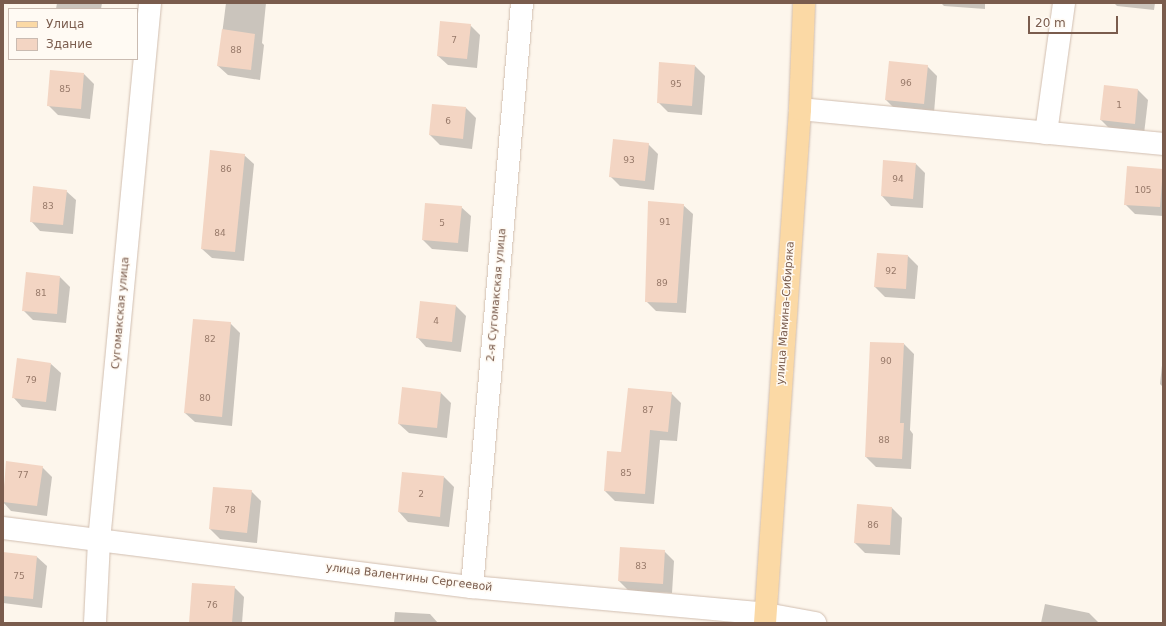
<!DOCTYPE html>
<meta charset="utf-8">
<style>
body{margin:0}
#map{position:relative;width:1166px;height:626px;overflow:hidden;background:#fdf6ec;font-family:"DejaVu Sans",sans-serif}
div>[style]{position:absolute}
.shadow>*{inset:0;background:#0003}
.building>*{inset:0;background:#f3d5c3}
.roads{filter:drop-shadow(0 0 1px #d1beb0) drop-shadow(0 0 1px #d1beb0)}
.minor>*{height:22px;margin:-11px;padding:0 11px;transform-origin:11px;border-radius:11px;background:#fff}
.primary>*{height:22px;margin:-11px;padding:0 11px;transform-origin:11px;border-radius:11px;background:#fbd9a5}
span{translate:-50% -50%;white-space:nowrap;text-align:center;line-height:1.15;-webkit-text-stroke:3px #fffaf3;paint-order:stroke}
.number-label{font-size:9px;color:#987a6a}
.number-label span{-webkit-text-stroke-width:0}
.street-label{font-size:11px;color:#7a5c4d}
.frame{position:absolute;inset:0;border:4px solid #7a5c4d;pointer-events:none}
.legend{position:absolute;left:8px;top:8px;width:130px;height:52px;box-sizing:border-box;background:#fffaf3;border:1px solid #cabbb1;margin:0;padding:5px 7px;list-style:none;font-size:12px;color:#7a5c4d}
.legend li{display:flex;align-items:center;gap:8px;height:20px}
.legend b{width:20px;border:1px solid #cabbb1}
.scale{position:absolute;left:1028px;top:16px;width:90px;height:18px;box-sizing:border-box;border:2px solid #7a5c4d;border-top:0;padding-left:5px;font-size:12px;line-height:14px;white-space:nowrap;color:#7a5c4d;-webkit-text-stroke:3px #fffaf3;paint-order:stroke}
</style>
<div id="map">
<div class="shadow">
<i style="clip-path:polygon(57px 3px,102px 3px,101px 9px,56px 9px)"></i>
<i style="clip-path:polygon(226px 3px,266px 3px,262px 43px,264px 45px,260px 80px,228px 75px,218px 66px)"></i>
<i style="clip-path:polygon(941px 3px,985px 3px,985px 9px,944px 6px)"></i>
<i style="clip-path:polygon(1114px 3px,1155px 3px,1154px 10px,1117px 6px)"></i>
<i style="clip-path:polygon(470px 25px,480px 35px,477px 68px,448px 65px,438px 56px)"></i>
<i style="clip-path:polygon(695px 66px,705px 76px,702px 115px,668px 112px,658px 102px)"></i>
<i style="clip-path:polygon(927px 66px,937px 76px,934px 113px,896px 110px,886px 100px)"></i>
<i style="clip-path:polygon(84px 74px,94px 84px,90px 119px,58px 115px,48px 105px)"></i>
<i style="clip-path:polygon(1105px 86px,1138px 90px,1148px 100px,1144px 134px,1111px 130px,1101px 120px)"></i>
<i style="clip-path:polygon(466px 108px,476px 118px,472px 149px,440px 145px,430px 135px)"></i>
<i style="clip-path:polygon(648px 144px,658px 154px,654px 190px,620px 186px,610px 176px)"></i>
<i style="clip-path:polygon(244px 155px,254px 164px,244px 261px,212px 258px,202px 249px)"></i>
<i style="clip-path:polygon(916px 164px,925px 173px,923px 208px,891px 206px,882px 196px)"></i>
<i style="clip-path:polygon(1128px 167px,1163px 170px,1163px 216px,1135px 214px,1125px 204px)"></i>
<i style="clip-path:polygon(66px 191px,76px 200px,73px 234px,40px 231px,31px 221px)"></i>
<i style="clip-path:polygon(683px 205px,693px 214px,686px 313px,656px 311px,646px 301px)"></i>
<i style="clip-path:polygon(461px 207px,471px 216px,468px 252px,432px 249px,423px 240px)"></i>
<i style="clip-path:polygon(908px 256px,918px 266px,915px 299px,885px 297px,875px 287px)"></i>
<i style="clip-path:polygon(60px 277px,70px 287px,66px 323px,33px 320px,23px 310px)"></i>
<i style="clip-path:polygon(421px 302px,456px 306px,466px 316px,461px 352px,426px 347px,417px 337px)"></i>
<i style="clip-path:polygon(230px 323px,240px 333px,232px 426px,195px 422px,185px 413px)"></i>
<i style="clip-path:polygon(904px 344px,914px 354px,910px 430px,913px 434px,911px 469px,876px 467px,866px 457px)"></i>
<i style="clip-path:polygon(1163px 356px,1163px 387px,1160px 384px)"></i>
<i style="clip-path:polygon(51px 364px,61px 373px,56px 411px,22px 407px,13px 397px)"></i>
<i style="clip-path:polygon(441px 393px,451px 403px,447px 438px,409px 433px,399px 424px)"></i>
<i style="clip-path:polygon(671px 393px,681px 403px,677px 441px,660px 440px,654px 504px,615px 501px,605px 491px,622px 454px)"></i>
<i style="clip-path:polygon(7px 463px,42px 467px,52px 477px,47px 516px,11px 511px,3px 502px)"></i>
<i style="clip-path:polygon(444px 477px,454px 487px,449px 527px,408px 522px,399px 512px)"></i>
<i style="clip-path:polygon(251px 491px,261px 501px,257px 543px,220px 539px,210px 529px)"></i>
<i style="clip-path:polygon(892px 508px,902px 518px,900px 555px,865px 553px,855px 543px)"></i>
<i style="clip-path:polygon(664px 551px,674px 561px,672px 593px,629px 591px,619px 581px)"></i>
<i style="clip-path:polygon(3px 553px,37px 557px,47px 566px,42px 608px,3px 603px)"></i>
<i style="clip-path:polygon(234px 587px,244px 597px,242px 623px,190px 623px)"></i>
<i style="clip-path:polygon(1045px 604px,1089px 613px,1099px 623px,1041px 623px)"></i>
<i style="clip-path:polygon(395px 612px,430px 614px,438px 623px,394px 623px)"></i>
</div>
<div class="building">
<i style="clip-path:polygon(440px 21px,471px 24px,467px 59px,437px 56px)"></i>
<i style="clip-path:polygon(222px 29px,255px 34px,251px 70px,217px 66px)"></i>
<i style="clip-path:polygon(889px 61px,928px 65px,924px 104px,885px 100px)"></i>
<i style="clip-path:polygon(659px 62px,695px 65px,692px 106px,657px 103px)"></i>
<i style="clip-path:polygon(50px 70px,84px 73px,81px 109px,47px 106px)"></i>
<i style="clip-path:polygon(1104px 85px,1138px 89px,1135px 124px,1100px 120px)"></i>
<i style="clip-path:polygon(432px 104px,466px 107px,463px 139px,429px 135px)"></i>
<i style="clip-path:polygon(613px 139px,649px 143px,645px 181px,609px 177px)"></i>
<i style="clip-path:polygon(210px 150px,245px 154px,235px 252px,201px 249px)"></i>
<i style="clip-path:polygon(883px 160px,916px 163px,913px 199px,881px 196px)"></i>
<i style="clip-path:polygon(1127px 166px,1163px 169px,1160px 207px,1124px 205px)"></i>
<i style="clip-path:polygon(33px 186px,67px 190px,63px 225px,30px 222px)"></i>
<i style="clip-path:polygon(648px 201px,684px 204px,677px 303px,645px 302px)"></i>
<i style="clip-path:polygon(425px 203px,462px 206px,458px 243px,422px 240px)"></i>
<i style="clip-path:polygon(877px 253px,908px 255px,906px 289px,874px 287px)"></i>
<i style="clip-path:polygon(26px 272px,60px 276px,57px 314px,22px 311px)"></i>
<i style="clip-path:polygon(420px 301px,456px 305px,452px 342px,416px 338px)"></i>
<i style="clip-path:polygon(193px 319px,231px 322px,222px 417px,184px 413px)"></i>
<i style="clip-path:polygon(870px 342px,904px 343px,900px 423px,904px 423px,902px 459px,865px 457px)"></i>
<i style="clip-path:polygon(17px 358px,51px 363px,46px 402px,12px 398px)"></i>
<i style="clip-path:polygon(402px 387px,441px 392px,437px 428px,398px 424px)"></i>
<i style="clip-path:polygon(628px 388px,672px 392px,668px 432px,650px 430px,645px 494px,604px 491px,607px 451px,621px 452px)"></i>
<i style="clip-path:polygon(6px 461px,43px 466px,37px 506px,3px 502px)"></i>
<i style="clip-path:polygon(402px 472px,444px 476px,440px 517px,398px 512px)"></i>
<i style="clip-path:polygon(213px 487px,252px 490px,247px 533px,209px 529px)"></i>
<i style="clip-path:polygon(857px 504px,892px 507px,890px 545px,854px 543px)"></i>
<i style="clip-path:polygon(620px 547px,665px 550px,663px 584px,618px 581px)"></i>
<i style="clip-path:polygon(3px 552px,37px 556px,33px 599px,3px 596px)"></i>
<i style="clip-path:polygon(192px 583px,235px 586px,232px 623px,189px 623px)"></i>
</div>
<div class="roads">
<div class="minor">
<i style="left:800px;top:109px;width:365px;rotate:5.5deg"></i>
<i style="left:1046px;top:133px;width:131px;rotate:-82.1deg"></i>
<i style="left:3px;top:528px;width:473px;rotate:7.2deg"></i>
<i style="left:472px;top:587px;width:295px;rotate:5.2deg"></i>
<i style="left:766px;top:614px;width:50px;rotate:10.4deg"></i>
<i style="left:472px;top:587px;width:586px;rotate:-85.11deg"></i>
<i style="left:95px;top:623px;width:82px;rotate:-87.2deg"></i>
<i style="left:99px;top:541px;width:540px;rotate:-84.58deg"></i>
</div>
<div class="primary">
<i style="left:765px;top:623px;width:515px;rotate:-86.1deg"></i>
<i style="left:800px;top:109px;width:106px;rotate:-87.8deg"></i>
</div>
</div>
<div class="number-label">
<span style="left:454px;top:40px">7</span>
<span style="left:236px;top:50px">88</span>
<span style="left:906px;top:83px">96</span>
<span style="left:676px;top:84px">95</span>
<span style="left:65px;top:89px">85</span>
<span style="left:1119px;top:105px">1</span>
<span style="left:448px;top:121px">6</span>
<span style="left:629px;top:160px">93</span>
<span style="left:226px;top:169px">86</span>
<span style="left:898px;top:179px">94</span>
<span style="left:1143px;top:190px">105</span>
<span style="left:48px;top:206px">83</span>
<span style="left:665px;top:222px">91</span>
<span style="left:442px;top:223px">5</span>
<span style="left:220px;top:233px">84</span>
<span style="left:891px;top:271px">92</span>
<span style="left:662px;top:283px">89</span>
<span style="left:41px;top:293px">81</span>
<span style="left:436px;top:321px">4</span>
<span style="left:210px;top:339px">82</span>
<span style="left:886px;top:361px">90</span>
<span style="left:31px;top:380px">79</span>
<span style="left:205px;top:398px">80</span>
<span style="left:648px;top:410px">87</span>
<span style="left:884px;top:440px">88</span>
<span style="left:626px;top:473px">85</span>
<span style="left:23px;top:475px">77</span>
<span style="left:421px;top:494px">2</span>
<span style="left:230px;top:510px">78</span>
<span style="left:873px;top:525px">86</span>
<span style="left:641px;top:566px">83</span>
<span style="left:19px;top:576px">75</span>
<span style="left:212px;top:605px">76</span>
</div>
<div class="street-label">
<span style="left:497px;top:295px;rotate:-85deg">2-я Сугомакская улица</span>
<span style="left:121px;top:313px;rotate:-85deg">Сугомакская улица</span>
<span style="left:786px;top:313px;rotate:-86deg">улица Мамина-Сибиряка</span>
<span style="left:409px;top:578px;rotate:7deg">улица Валентины Сергеевой</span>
</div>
<div class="frame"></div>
<ul class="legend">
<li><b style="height:5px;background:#fbd9a5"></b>Улица</li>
<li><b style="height:11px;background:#f3d5c3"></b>Здание</li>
</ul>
<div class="scale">20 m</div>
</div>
